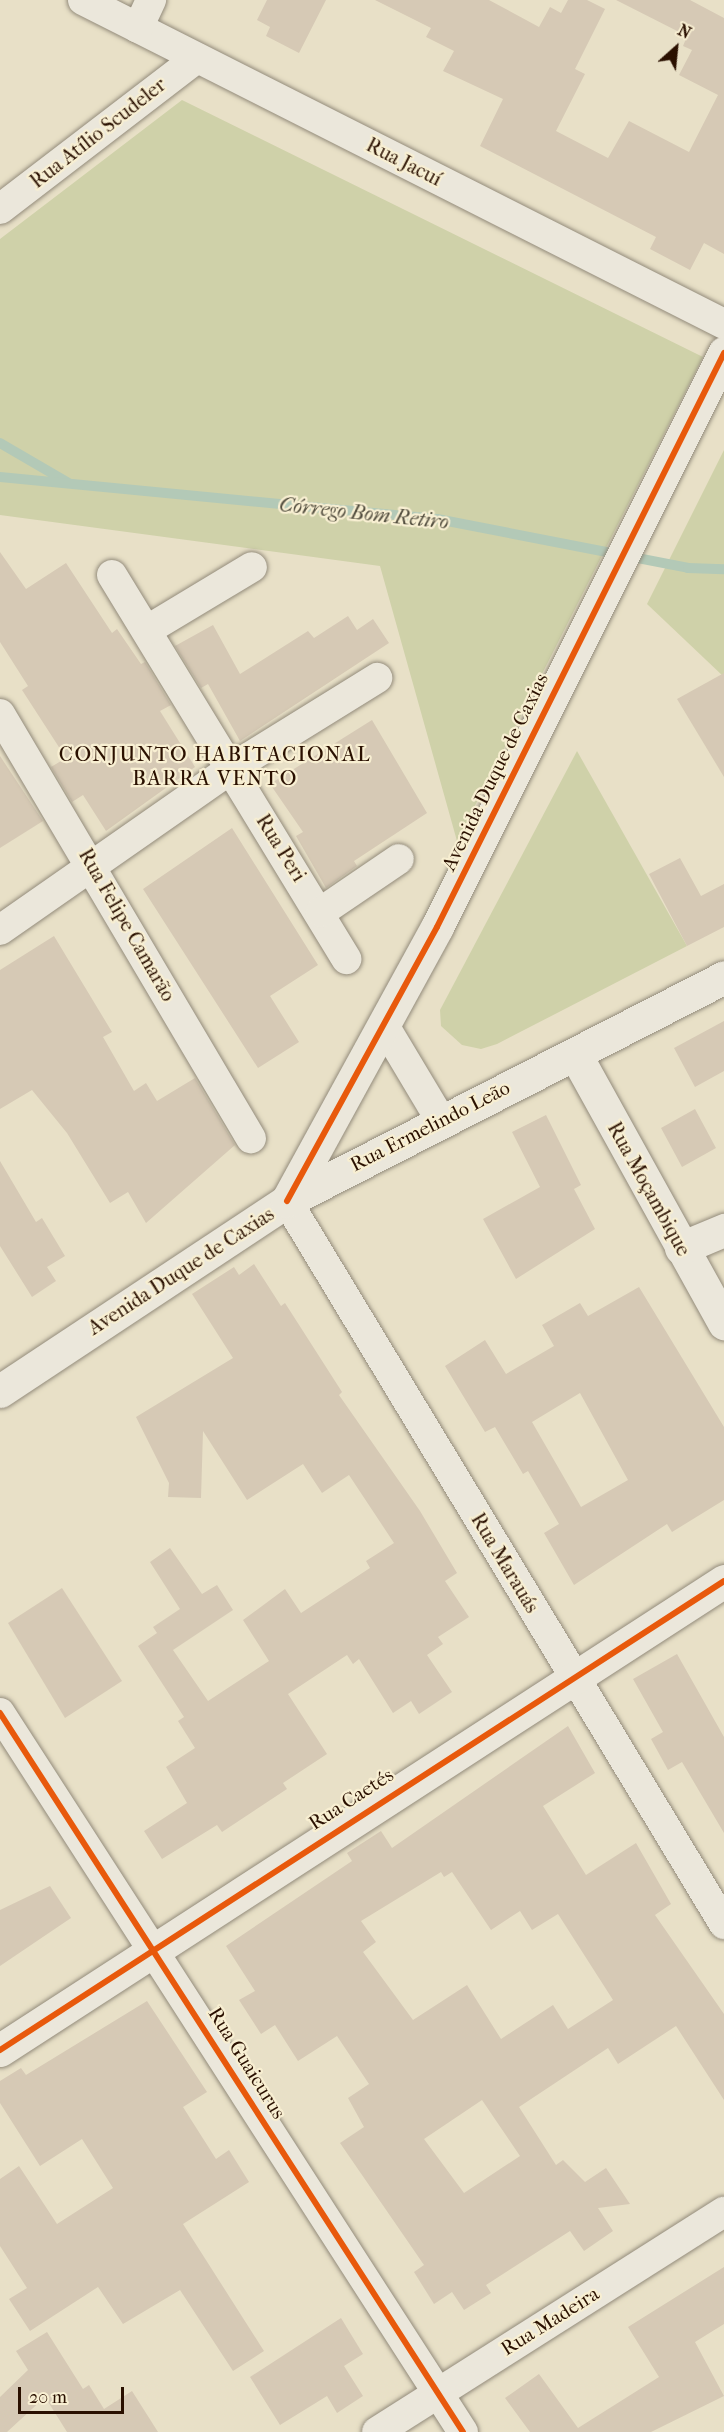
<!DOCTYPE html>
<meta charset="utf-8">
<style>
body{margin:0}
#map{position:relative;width:724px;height:2432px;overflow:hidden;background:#e8e0c7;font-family:"IM FELL French Canon",serif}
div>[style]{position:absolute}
.green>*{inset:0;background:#cfd1a9}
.stream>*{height:10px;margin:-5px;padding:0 5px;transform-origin:5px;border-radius:5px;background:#b3c9b7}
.building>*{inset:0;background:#d6c9b5}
.roads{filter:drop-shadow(0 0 2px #938b7b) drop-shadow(0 0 2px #938b7b)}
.street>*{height:30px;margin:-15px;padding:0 15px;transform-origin:15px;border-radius:15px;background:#ebe7db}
.secondary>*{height:33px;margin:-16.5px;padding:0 16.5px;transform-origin:16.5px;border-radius:16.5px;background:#ebe7db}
.cycleway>*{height:6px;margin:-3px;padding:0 3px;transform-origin:3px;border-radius:3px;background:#e8590c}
span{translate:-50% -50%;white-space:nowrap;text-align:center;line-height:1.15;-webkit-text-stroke:4.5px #f8efd2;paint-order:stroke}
.street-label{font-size:20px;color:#2a1000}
.water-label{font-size:21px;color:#524d3e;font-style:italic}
.neighbourhood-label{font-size:21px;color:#2a1000;letter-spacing:1.5px}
.north{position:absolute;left:646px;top:18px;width:60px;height:60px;-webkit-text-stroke:4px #f8efd2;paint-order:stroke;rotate:27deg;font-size:16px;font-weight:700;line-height:24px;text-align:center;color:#2a1000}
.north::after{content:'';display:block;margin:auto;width:21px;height:27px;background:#2a1000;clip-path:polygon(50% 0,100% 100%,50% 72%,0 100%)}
.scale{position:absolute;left:18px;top:2387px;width:106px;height:27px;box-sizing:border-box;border:3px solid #2a1000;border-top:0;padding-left:8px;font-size:18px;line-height:21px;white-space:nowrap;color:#2a1000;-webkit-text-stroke:4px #f8efd2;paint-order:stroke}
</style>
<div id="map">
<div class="green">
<i style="clip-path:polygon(182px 100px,703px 357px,457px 841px,380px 566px,0 515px,0 239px)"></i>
<i style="clip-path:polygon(724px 450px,724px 677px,647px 604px)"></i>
<i style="clip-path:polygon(577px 751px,687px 946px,497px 1044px,481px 1049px,462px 1045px,441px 1026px,440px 1010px)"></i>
</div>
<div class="stream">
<i style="left:0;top:443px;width:78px;rotate:30.2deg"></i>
<i style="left:0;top:477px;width:439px;rotate:5.5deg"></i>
<i style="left:437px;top:519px;width:256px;rotate:11deg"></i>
<i style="left:688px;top:568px;width:36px;rotate:2deg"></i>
</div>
<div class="building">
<i style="clip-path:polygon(267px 0,326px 0,299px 53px,266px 36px,270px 27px,257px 20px)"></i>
<i style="clip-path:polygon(375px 0,489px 0,539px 27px,550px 7px,561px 13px,568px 0,587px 0,605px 9px,575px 69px,585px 74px,556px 131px,608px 158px,629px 121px,689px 152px,718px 95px,679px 75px,692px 50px,683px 46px,687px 36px,616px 0,690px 0,724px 18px,724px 254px,704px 243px,690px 270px,650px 249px,656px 237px,480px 146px,503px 99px,443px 71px,454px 51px,426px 37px,431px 28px)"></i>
<i style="clip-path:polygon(0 552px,26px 589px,66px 563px,112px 633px,117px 629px,141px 664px,145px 662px,171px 705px,160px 711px,195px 767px,106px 831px,83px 795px,72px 802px,51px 767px,66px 758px,22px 690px,28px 686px,0 642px)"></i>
<i style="clip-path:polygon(348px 616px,357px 630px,373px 619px,389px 643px,240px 741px,208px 684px,201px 688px,175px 646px,213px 625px,240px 674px,308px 631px,314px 638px)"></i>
<i style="clip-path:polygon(724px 673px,724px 777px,677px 699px)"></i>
<i style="clip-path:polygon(372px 720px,427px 813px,354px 861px,357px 866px,326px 888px,296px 836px,303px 832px,270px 784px)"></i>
<i style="clip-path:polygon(0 756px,43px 821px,0 848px)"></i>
<i style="clip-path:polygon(232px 828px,318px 965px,270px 996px,299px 1042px,258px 1068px,143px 889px)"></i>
<i style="clip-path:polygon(680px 858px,701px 896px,724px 884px,724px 927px,687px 946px,649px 874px)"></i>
<i style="clip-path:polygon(54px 936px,112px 1032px,103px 1037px,134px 1091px,146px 1083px,157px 1101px,195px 1078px,235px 1145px,146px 1223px,128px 1192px,110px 1203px,67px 1133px,32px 1090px,0 1109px,0 970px)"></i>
<i style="clip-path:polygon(724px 1021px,724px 1071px,695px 1087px,674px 1048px)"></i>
<i style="clip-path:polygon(695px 1109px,716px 1148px,682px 1167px,661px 1128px)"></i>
<i style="clip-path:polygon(546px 1115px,581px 1185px,574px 1189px,595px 1229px,516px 1279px,483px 1219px,540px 1187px,512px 1132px)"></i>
<i style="clip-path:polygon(0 1161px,36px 1222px,42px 1218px,65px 1256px,47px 1267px,56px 1281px,32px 1297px,0 1246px)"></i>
<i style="clip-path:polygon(254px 1264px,281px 1306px,285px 1303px,342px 1392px,339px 1395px,420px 1511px,457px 1573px,445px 1581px,469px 1617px,438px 1637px,443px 1644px,427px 1655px,452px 1692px,419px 1714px,411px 1701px,393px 1713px,359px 1659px,353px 1664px,347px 1655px,288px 1694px,327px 1754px,283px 1783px,287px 1789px,222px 1832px,217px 1825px,162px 1859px,144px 1831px,187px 1803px,166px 1767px,195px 1748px,178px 1721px,184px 1717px,138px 1646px,157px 1633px,153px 1627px,180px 1609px,150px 1562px,170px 1548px,202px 1594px,217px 1585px,233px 1610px,173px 1650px,208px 1701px,269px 1661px,243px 1620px,285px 1589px,301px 1613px,370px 1568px,366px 1561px,394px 1543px,349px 1475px,322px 1493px,303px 1464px,247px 1500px,203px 1431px,201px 1498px,168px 1497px,169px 1483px,136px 1417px,233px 1358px,192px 1294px,234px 1267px,239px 1275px)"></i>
<i style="clip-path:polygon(evenodd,639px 1287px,724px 1427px,724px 1500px,672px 1532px,667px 1524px,574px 1585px,544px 1533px,559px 1524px,528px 1471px,523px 1474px,495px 1427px,485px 1432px,445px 1366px,485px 1340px,506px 1374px,554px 1346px,542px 1325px,580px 1303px,588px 1316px,639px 1287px,580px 1393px,628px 1480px,581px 1507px,532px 1422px,580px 1393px)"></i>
<i style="clip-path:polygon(62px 1588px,122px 1681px,65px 1718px,8px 1623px)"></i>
<i style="clip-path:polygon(677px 1654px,724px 1737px,724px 1833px,682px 1762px,668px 1770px,651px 1739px,663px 1732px,633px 1679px)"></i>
<i style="clip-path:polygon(evenodd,568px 1726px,595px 1773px,543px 1806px,586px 1875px,636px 1843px,671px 1904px,655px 1915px,724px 2014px,724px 2100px,676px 2026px,618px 2064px,608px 2048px,519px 2107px,556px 2165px,563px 2160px,585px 2182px,606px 2168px,630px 2204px,598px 2208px,613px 2231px,584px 2251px,570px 2231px,486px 2285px,491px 2293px,464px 2310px,452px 2292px,434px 2304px,414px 2272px,424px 2265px,340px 2143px,364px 2127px,348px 2098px,369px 2084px,337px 2036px,298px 2061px,275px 2025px,261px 2034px,239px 2000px,255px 1991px,226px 1946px,352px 1861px,347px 1853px,381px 1831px,392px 1848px,568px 1726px,441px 1872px,444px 1877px,452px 1872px,491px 1930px,520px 1911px,532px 1930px,558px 1914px,613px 2000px,568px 2029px,553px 2005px,501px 2039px,467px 1985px,413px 2020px,363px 1952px,376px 1942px,361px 1921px,441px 1872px,568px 1726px,482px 2100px,520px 2156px,464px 2193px,424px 2139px,482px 2100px)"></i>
<i style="clip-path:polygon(50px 1886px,71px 1918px,0 1966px,0 1910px)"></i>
<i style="clip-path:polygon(147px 2001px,207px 2092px,183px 2107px,216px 2159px,229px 2150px,249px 2182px,183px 2224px,264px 2351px,233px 2371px,180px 2290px,123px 2324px,98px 2287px,30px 2331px,9px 2299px,27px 2288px,0 2246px,0 2179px,19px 2166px,57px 2224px,113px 2188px,82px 2139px,40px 2166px,0 2103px,0 2081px,21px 2068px,26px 2075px)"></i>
<i style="clip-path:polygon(724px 2267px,724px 2324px,695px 2342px,724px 2396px,651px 2432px,530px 2432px,505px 2398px,539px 2374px,578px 2428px,659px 2377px,628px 2327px)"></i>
<i style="clip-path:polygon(341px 2318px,363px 2354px,344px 2366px,363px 2396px,337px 2413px,327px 2396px,280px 2425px,250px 2377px)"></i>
<i style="clip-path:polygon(47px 2332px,83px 2389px,89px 2385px,104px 2409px,132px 2391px,158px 2432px,67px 2432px,45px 2397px,7px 2432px,0 2432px,0 2397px,28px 2370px,16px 2351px)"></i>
</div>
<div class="roads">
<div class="street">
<i style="left:83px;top:0;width:718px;rotate:26.81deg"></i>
<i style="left:138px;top:28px;width:31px;rotate:-65deg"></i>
<i style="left:0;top:209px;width:248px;rotate:-37.5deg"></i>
<i style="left:112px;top:575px;width:450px;rotate:58.6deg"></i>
<i style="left:149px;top:629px;width:120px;rotate:-31deg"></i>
<i style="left:0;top:714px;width:493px;rotate:59.4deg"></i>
<i style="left:321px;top:912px;width:94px;rotate:-34.2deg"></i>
<i style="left:0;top:930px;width:283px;rotate:-34.9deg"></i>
<i style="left:232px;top:768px;width:171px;rotate:-31.8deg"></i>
<i style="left:385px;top:1027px;width:107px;rotate:59.1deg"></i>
<i style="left:287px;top:1201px;width:845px;rotate:58.85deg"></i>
<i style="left:0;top:1713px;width:855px;rotate:57.22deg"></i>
<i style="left:377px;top:2432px;width:411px;rotate:-32.4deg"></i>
</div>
<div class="secondary">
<i style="left:575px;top:1054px;width:308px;rotate:61deg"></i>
<i style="left:287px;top:1201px;width:312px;rotate:-61.3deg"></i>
<i style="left:437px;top:927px;width:642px;rotate:-63.43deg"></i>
<i style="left:681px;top:1248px;width:47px;rotate:-22.7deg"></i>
<i style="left:0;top:1391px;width:344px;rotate:-33.5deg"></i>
<i style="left:287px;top:1201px;width:491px;rotate:-27.1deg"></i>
<i style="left:0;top:2050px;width:863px;rotate:-32.93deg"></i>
</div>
</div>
<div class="cycleway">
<i style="left:287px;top:1201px;width:312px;rotate:-61.3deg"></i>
<i style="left:437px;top:927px;width:642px;rotate:-63.43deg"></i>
<i style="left:0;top:1713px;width:855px;rotate:57.22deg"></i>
<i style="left:0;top:2050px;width:863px;rotate:-32.93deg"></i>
</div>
<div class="street-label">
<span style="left:98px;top:133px;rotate:-38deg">Rua Atílio Scudeler</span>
<span style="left:404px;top:162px;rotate:27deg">Rua Jacuí</span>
<span style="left:495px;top:772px;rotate:-64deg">Avenida Duque de Caxias</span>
<span style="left:281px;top:848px;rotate:58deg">Rua Peri</span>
<span style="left:127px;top:925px;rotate:60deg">Rua Felipe Camarão</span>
<span style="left:430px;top:1126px;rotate:-27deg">Rua Ermelindo Leão</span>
<span style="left:649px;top:1189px;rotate:61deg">Rua Moçambique</span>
<span style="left:181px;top:1271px;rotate:-33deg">Avenida Duque de Caxias</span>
<span style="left:505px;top:1563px;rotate:59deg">Rua Marauás</span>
<span style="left:351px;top:1799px;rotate:-33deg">Rua Caetés</span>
<span style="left:247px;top:2063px;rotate:58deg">Rua Guaicurus</span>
<span style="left:550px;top:2321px;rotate:-32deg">Rua Madeira</span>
</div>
<div class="water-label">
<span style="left:364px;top:513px;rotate:6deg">Córrego Bom Retiro</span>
</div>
<div class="neighbourhood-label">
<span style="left:215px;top:766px">CONJUNTO HABITACIONAL<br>BARRA VENTO</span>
</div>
<div class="north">N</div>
<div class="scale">20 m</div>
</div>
